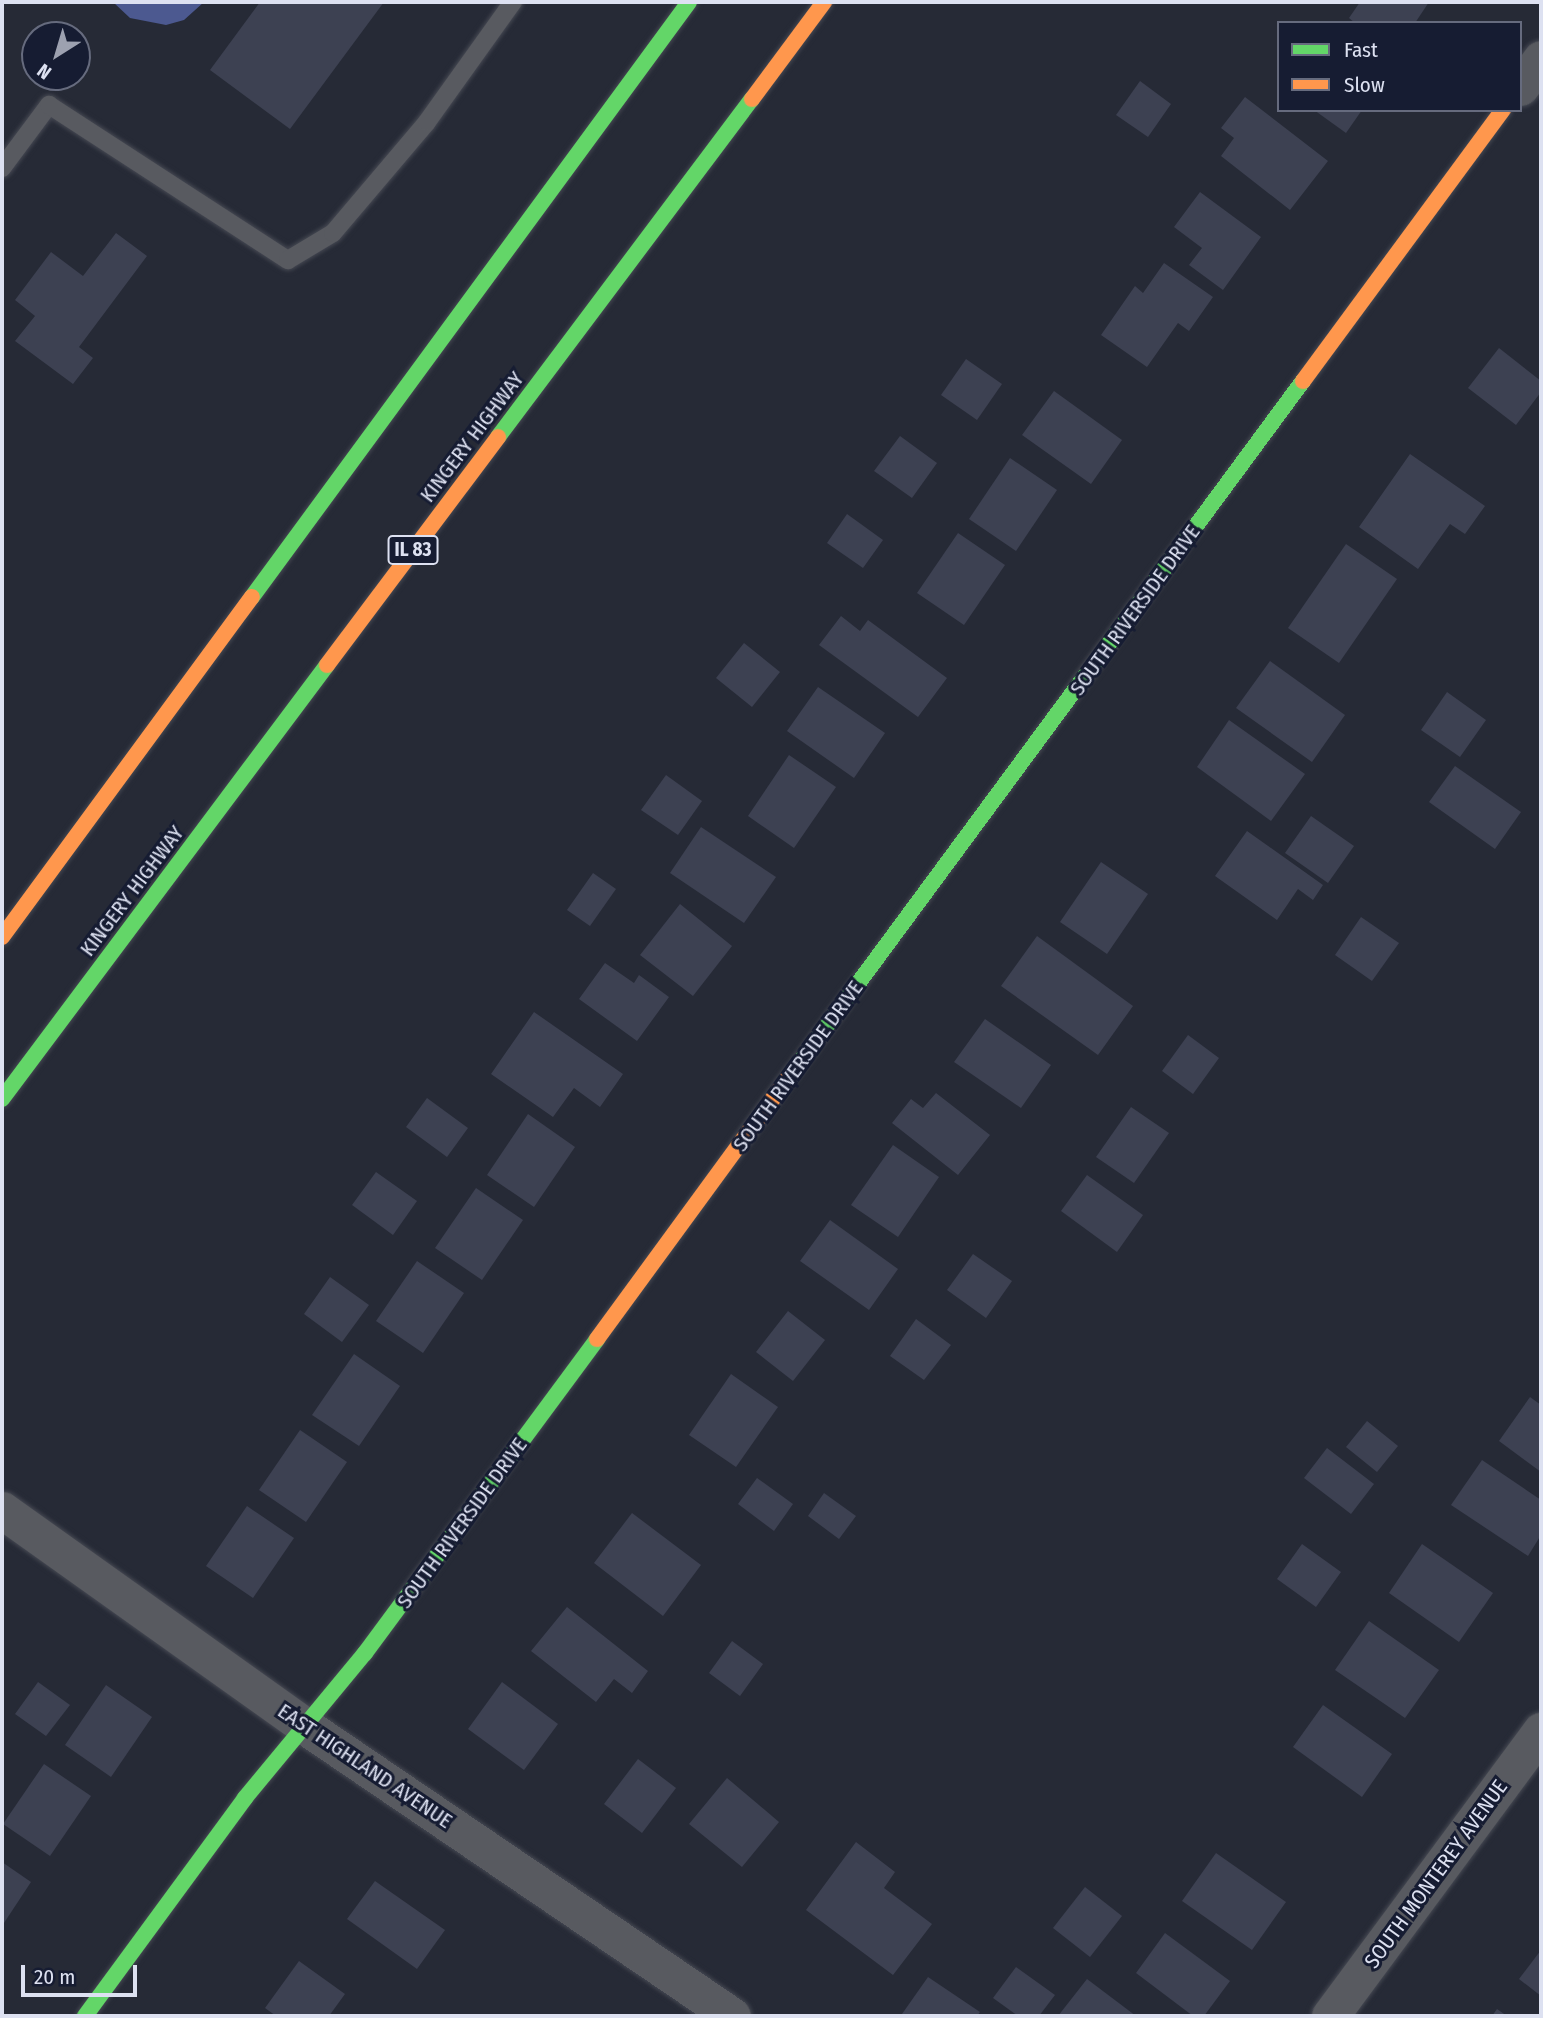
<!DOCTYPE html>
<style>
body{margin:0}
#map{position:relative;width:1543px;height:2018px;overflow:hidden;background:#262a36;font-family:"Fira Sans Condensed",sans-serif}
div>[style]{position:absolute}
.water>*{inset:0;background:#4c5990}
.building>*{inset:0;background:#3d4152}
.roads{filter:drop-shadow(0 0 2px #454852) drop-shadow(0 0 2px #454852)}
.lane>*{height:18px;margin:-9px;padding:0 9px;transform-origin:9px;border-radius:9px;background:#585a60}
.street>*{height:37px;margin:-18.5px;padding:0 18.5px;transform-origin:18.5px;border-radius:18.5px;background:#585a60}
.fast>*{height:16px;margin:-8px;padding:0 8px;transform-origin:8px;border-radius:8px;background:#63d668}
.slow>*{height:16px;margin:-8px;padding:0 8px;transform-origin:8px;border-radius:8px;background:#ff974d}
span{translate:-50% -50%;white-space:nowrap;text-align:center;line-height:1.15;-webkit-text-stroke:6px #161c32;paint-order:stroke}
.shield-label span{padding:2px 5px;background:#161c32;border:2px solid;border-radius:5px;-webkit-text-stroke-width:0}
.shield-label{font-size:19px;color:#dde1f1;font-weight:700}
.street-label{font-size:21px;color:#dde1f1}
.frame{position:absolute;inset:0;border:4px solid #dde1f1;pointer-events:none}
.legend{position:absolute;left:1277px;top:21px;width:245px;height:91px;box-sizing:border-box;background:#161c32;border:2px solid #666b7e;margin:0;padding:9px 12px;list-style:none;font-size:21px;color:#dde1f1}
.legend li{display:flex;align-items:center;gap:14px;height:35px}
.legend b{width:35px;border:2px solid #666b7e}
.north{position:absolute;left:21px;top:21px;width:70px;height:70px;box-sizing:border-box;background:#161c32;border:2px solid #666b7e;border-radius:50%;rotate:217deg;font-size:19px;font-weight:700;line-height:28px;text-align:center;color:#dde1f1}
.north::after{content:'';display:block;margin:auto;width:24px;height:32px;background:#9da1b0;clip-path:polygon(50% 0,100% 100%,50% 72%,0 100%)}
.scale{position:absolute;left:21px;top:1965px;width:116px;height:32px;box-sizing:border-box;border:4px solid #dde1f1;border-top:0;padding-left:9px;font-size:21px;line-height:24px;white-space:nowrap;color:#dde1f1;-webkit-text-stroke:5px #161c32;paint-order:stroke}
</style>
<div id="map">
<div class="water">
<i style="clip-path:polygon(113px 2px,204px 2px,184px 20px,166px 25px,130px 18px)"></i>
</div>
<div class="building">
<i style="clip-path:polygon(260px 2px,384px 2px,290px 129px,210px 70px)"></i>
<i style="clip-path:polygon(1360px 2px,1429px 2px,1415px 23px,1355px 23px,1349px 18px)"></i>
<i style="clip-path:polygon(1140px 81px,1171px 104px,1148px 137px,1116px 115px)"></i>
<i style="clip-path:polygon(1245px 97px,1328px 161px,1290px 210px,1221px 156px,1234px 138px,1221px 128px)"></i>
<i style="clip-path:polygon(1314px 110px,1362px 110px,1346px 133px)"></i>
<i style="clip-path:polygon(1200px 192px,1261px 237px,1223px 290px,1189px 265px,1202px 248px,1174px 227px)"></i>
<i style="clip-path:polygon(116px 233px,147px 256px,79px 347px,93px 358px,73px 384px,15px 341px,35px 316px,15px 300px,51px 252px,83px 276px)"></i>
<i style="clip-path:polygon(1164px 263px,1213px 297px,1189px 331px,1178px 323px,1147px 367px,1101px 335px,1135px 286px,1143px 293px)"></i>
<i style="clip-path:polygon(1499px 348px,1541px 381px,1541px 392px,1516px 425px,1468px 388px)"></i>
<i style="clip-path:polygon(966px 359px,1002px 384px,977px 420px,941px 395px)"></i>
<i style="clip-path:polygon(1054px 391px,1122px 440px,1091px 484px,1022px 435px)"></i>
<i style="clip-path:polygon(900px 436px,937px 463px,912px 498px,874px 471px)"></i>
<i style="clip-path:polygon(1410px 454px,1485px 506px,1465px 534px,1450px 524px,1418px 569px,1359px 527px)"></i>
<i style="clip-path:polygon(1010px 458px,1057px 490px,1016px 551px,969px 519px)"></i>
<i style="clip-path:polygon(847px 514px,883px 540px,863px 568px,827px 543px)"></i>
<i style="clip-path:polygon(958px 533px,1005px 565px,964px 625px,917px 593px)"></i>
<i style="clip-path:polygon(1346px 544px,1397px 579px,1339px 663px,1288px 628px)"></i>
<i style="clip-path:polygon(841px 616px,860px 631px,868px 620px,947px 678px,918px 717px,819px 645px)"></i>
<i style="clip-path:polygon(744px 643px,780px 672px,752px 707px,716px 678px)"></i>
<i style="clip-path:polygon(1270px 661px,1345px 715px,1312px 762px,1236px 708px)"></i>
<i style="clip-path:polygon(818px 687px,885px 733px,854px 778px,787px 731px)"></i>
<i style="clip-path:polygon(1447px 692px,1486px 720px,1460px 757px,1421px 730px)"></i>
<i style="clip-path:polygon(1229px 720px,1305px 774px,1271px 821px,1197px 767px)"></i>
<i style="clip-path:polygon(789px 755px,836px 787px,794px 848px,748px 816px)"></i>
<i style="clip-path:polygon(1455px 766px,1521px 812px,1495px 849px,1429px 802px)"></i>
<i style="clip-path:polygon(666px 775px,702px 801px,678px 835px,641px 810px)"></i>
<i style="clip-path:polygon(1311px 816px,1354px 846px,1328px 883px,1285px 853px)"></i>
<i style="clip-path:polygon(701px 827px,776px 877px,744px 923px,670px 873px)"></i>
<i style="clip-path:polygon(1247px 831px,1323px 885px,1313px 900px,1298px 889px,1277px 920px,1215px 876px)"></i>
<i style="clip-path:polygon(1101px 862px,1148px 894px,1107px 954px,1060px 922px)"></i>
<i style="clip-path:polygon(593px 873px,616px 889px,590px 926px,567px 910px)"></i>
<i style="clip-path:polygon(680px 904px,732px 946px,693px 996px,640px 955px)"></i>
<i style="clip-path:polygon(1361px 917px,1399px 943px,1372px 981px,1335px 955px)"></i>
<i style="clip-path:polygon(1037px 936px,1133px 1006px,1098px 1055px,1001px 986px)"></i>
<i style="clip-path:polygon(605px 963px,634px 983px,639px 975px,669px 997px,637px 1041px,579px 999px)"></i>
<i style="clip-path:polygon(534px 1012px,623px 1074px,600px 1107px,574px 1088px,553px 1117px,491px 1074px)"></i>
<i style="clip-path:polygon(985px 1019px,1051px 1065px,1021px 1108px,954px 1062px)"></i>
<i style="clip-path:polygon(1188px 1035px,1219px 1058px,1193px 1094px,1162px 1071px)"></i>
<i style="clip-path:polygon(936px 1093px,990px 1135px,958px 1175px,892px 1123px,911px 1099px,923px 1108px)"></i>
<i style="clip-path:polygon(427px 1098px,468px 1128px,447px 1157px,406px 1127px)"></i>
<i style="clip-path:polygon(1131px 1107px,1169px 1133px,1134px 1183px,1096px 1157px)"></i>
<i style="clip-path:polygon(528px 1114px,575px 1147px,534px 1207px,487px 1175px)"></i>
<i style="clip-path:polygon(893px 1145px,939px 1177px,898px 1237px,851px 1205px)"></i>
<i style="clip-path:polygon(376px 1172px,417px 1201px,393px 1235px,352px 1205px)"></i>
<i style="clip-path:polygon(1087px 1175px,1143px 1215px,1117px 1252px,1061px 1211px)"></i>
<i style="clip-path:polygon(476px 1188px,523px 1220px,482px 1280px,435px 1248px)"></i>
<i style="clip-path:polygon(830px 1220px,898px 1269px,869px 1310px,800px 1261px)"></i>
<i style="clip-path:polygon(973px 1254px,1012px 1281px,986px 1318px,947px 1290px)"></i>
<i style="clip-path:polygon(417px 1261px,464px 1293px,423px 1353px,376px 1321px)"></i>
<i style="clip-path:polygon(330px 1277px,369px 1305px,342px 1342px,304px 1314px)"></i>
<i style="clip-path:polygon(788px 1311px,825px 1340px,793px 1381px,756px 1352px)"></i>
<i style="clip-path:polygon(916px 1319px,951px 1345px,924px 1380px,890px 1356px)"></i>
<i style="clip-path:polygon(354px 1354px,400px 1386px,359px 1446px,312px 1415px)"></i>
<i style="clip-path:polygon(731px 1374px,778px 1407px,736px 1467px,689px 1435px)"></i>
<i style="clip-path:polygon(1530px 1397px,1541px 1405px,1541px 1472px,1499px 1441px)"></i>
<i style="clip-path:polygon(1367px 1421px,1398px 1446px,1377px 1472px,1346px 1447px)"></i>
<i style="clip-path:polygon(300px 1430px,347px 1462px,306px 1522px,259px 1490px)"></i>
<i style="clip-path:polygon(1327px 1448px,1374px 1484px,1351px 1514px,1304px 1478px)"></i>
<i style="clip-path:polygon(1482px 1460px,1541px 1500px,1541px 1535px,1528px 1556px,1451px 1505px)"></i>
<i style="clip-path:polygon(757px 1478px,793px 1504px,774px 1531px,738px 1504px)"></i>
<i style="clip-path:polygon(824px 1493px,856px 1516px,839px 1539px,808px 1516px)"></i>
<i style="clip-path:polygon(247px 1506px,294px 1538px,253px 1598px,206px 1566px)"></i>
<i style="clip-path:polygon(632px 1513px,701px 1565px,663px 1616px,594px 1563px)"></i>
<i style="clip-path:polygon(1302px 1544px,1341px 1572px,1316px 1607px,1277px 1579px)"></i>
<i style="clip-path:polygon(1422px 1544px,1493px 1593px,1459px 1642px,1389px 1593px)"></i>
<i style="clip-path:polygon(567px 1607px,648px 1671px,632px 1693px,614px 1679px,596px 1702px,531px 1651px)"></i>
<i style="clip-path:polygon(1369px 1621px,1439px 1670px,1405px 1718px,1335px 1670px)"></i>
<i style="clip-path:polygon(732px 1641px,763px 1664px,740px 1696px,709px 1673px)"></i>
<i style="clip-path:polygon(38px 1682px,70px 1705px,46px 1736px,15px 1714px)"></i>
<i style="clip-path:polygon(502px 1682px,558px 1724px,524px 1770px,468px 1729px)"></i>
<i style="clip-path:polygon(106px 1685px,152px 1717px,111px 1777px,65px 1745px)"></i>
<i style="clip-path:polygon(1323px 1705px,1392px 1754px,1362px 1797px,1293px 1747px)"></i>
<i style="clip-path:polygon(638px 1759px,676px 1788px,642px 1833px,604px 1804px)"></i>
<i style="clip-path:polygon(44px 1764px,91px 1796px,50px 1856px,3px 1824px)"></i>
<i style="clip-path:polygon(727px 1778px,779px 1822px,742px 1867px,689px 1824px)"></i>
<i style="clip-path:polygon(856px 1842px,895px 1872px,884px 1888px,932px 1924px,893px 1975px,806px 1910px)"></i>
<i style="clip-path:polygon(1216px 1853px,1286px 1902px,1252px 1950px,1182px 1901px)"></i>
<i style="clip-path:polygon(2px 1862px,31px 1882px,2px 1926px)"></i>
<i style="clip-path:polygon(375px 1881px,445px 1930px,417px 1969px,347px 1919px)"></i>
<i style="clip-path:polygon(1085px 1887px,1122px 1916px,1090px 1957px,1053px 1928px)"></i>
<i style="clip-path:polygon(1165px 1933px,1230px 1981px,1204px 2016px,1193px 2016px,1136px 1973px)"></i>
<i style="clip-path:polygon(1541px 1950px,1541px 1996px,1519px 1979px)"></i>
<i style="clip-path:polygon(299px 1961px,345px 1994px,329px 2016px,276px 2016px,265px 2008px)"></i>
<i style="clip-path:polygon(1016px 1967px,1055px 1995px,1039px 2016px,1018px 2016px,993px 1998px)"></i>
<i style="clip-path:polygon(928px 1977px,980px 2012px,977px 2016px,902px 2014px)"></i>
<i style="clip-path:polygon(1087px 1979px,1136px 2016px,1058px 2016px)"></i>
<i style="clip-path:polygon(1497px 2009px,1507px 2016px,1492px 2016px)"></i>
</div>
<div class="roads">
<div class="lane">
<i style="left:2px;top:168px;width:79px;rotate:-53.3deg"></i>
<i style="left:49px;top:105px;width:285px;rotate:33deg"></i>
<i style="left:288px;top:260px;width:52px;rotate:-31deg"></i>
<i style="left:333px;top:233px;width:145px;rotate:-49.7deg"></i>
<i style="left:427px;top:122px;width:148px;rotate:-54.4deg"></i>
</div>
<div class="street">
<i style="left:1520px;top:87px;width:35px;rotate:-53deg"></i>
<i style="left:2px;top:1510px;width:372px;rotate:35.5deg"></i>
<i style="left:305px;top:1726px;width:516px;rotate:34.18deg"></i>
<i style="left:1330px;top:2016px;width:355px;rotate:-53.5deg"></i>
</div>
<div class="fast">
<i style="left:498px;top:437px;width:423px;rotate:-53.1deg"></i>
<i style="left:252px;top:597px;width:738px;rotate:-53.7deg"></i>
<i style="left:792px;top:1073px;width:860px;rotate:-53.56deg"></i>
<i style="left:2px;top:1099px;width:542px;rotate:-53.17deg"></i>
<i style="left:85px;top:2016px;width:270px;rotate:-53.7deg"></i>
<i style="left:245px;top:1798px;width:188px;rotate:-50.4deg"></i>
<i style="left:365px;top:1653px;width:390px;rotate:-53.5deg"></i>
</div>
<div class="slow">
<i style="left:752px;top:99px;width:121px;rotate:-53.4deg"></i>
<i style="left:1303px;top:381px;width:337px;rotate:-53.6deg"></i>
<i style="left:327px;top:665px;width:285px;rotate:-53.1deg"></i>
<i style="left:2px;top:937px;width:422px;rotate:-53.7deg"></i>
<i style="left:597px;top:1339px;width:330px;rotate:-53.8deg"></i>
</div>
</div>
<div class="shield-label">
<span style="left:413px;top:550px">IL 83</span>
</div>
<div class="street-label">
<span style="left:472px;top:437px;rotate:-53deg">KINGERY HIGHWAY</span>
<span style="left:1135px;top:610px;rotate:-54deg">SOUTH RIVERSIDE DRIVE</span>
<span style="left:132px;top:891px;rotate:-53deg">KINGERY HIGHWAY</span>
<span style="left:798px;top:1066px;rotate:-54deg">SOUTH RIVERSIDE DRIVE</span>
<span style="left:462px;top:1523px;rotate:-54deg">SOUTH RIVERSIDE DRIVE</span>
<span style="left:365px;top:1766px;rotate:34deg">EAST HIGHLAND AVENUE</span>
<span style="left:1436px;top:1874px;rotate:-54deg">SOUTH MONTEREY AVENUE</span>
</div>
<div class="frame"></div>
<ul class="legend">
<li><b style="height:9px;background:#63d668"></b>Fast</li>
<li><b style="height:9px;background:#ff974d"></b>Slow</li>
</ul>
<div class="north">N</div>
<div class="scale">20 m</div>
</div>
